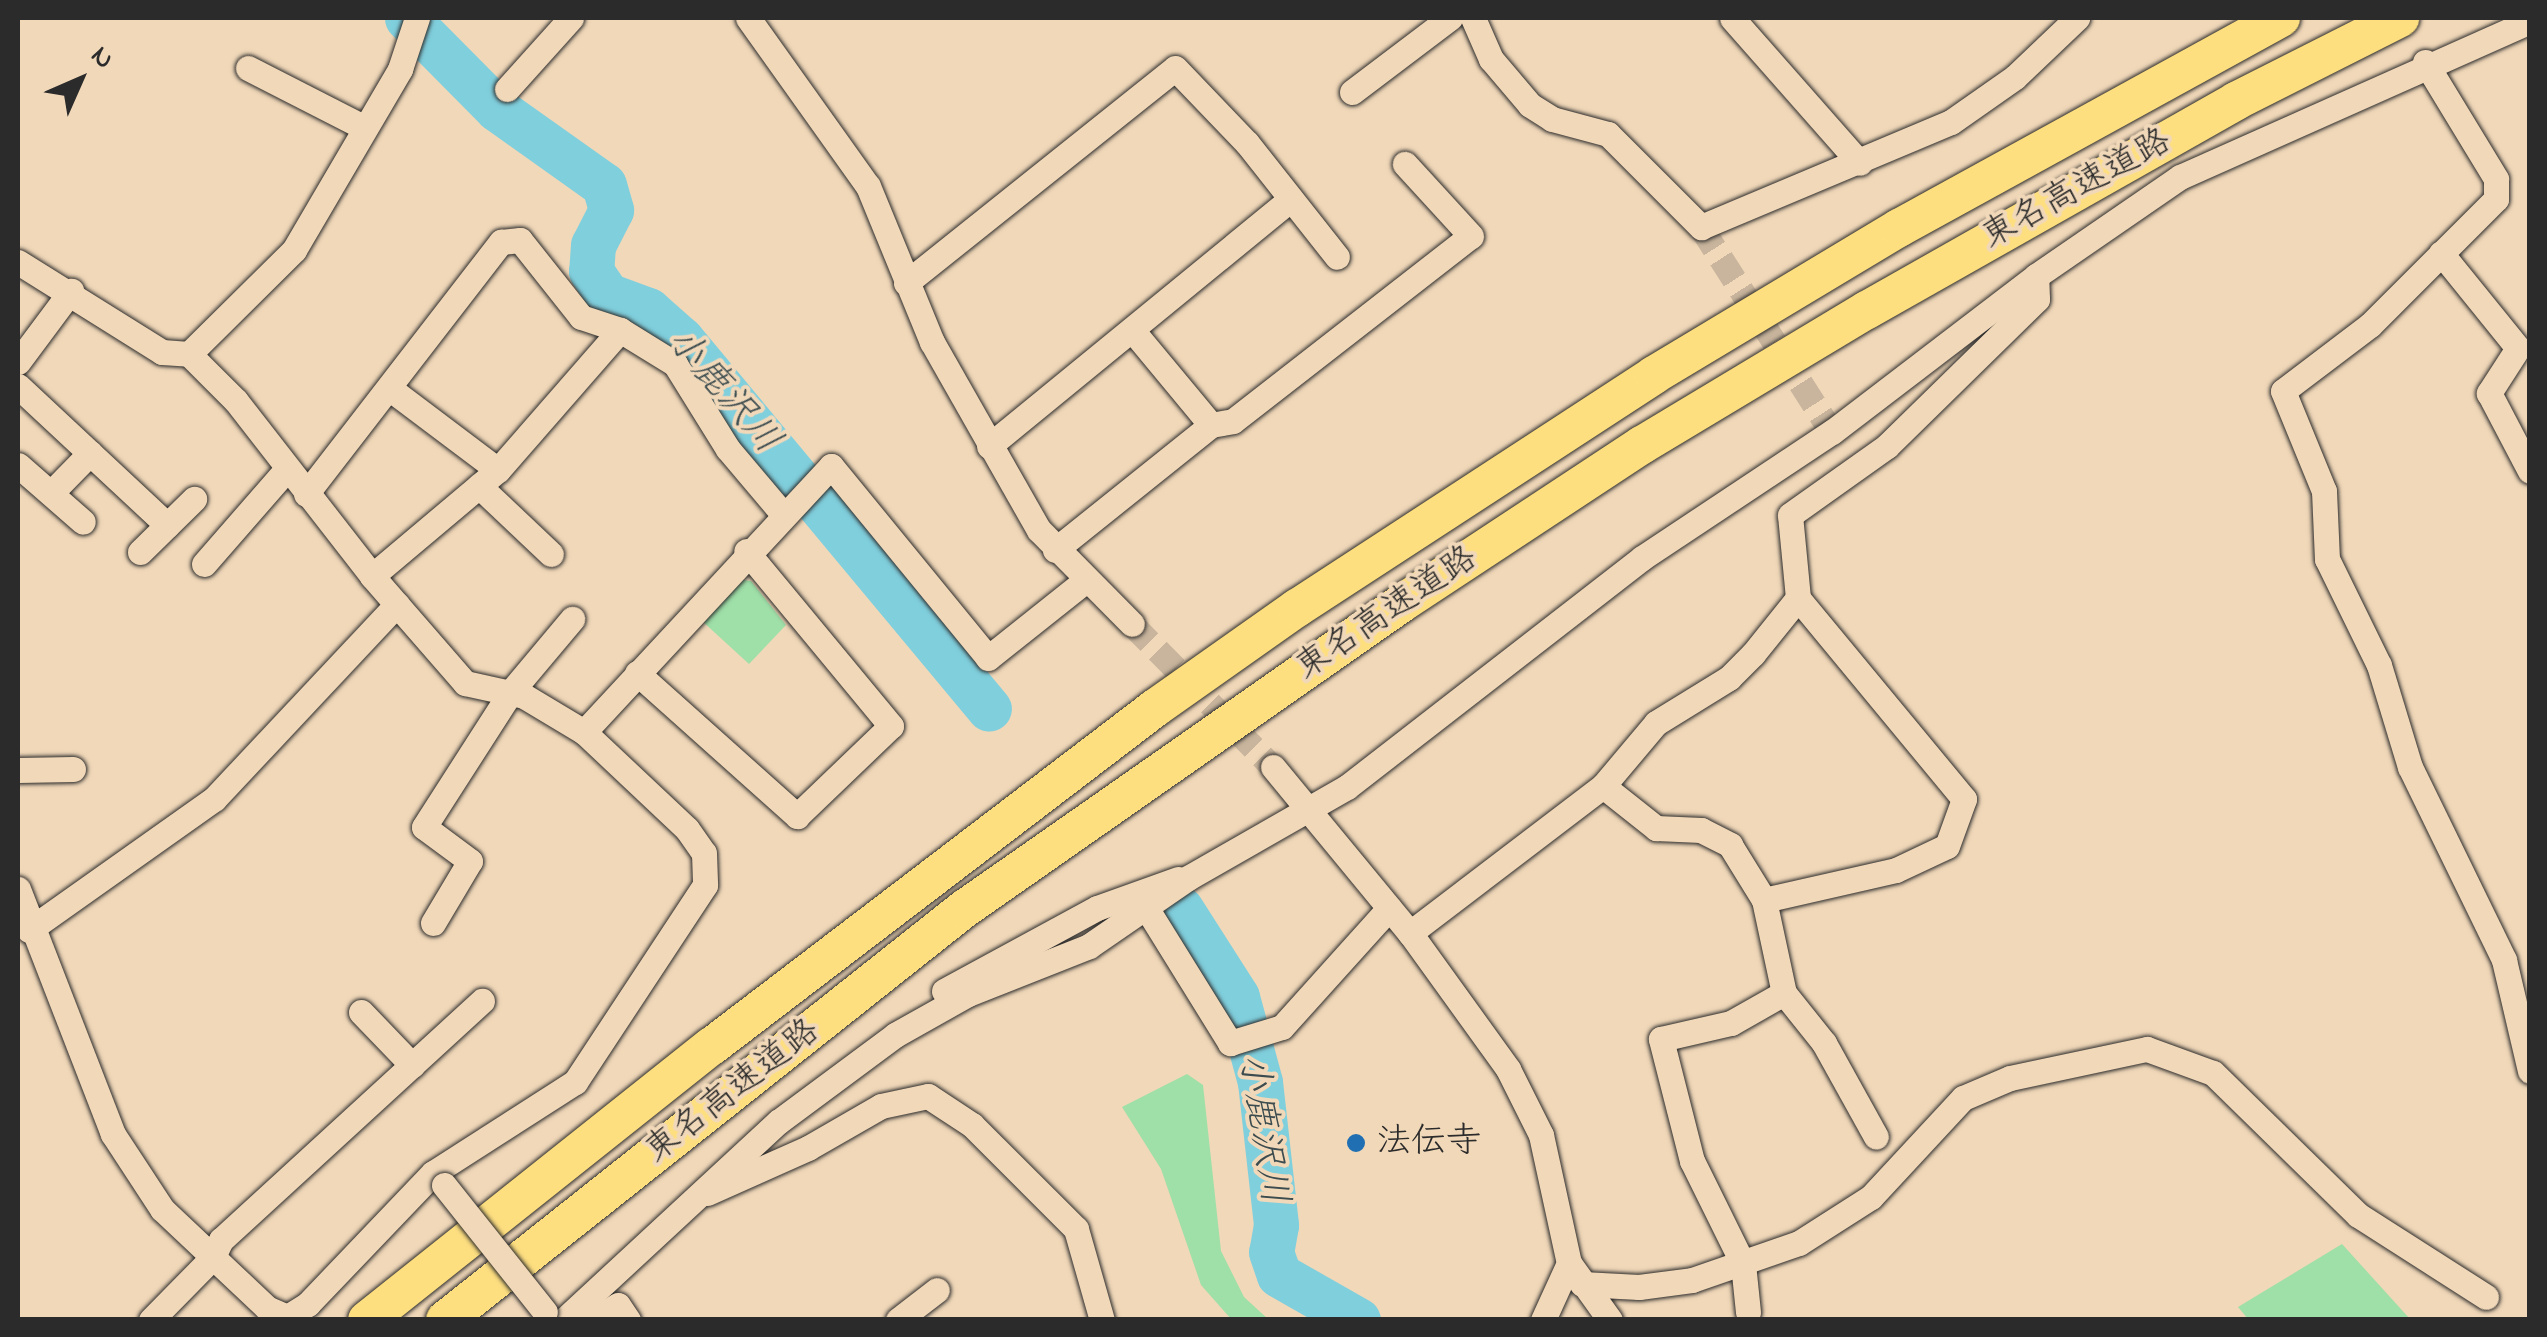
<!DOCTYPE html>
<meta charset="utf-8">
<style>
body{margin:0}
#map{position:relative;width:2547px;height:1337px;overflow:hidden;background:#f1d8b9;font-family:"Indie Flower","Klee One",sans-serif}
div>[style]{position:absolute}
.green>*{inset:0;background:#9fdfa8}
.river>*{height:45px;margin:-22.5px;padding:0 22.5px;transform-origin:22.5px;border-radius:22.5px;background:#80cfdd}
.minor-tunnel>*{height:25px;margin-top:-12.5px;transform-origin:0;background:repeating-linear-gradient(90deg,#c9b59d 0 25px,transparent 0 37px)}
.roads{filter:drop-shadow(0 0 2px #2b2b2b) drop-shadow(0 0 2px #2b2b2b)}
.minor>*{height:25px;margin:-12.5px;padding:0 12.5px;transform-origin:12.5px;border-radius:12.5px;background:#f1d8b9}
.highway>*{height:38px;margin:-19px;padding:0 19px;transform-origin:19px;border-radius:19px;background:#fedf80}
.bridges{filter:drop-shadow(0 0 2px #2b2b2b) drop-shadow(0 0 2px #2b2b2b)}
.minor-bridge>*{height:25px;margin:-12.5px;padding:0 12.5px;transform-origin:12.5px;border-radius:12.5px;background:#f1d8b9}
.dots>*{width:28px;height:28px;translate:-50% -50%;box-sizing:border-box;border:5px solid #f1d8b9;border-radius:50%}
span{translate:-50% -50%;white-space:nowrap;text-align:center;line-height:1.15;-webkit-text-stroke:8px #f1d8b9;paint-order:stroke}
.street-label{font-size:35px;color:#2b2b2b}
.poi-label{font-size:35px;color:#2b2b2b}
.left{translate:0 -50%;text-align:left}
.water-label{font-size:38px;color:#3c4c4f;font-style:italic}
.frame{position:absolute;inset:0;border:20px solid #2b2b2b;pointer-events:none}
.north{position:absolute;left:30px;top:30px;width:100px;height:100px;-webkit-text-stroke:8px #f1d8b9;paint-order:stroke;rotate:45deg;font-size:28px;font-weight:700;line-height:40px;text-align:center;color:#2b2b2b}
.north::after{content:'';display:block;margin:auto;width:35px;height:45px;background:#2b2b2b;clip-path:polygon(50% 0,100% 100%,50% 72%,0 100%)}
</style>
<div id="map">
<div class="green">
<i style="clip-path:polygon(737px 579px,751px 581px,786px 625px,749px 664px,701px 620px)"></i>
<i style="clip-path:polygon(1187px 1074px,1203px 1085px,1221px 1251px,1244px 1297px,1268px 1319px,1231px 1319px,1201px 1285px,1161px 1169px,1122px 1107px)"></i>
<i style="clip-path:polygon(2342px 1244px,2410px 1319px,2248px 1319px,2238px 1307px)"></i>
</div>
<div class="river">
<i style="left:407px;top:18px;width:128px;rotate:45.3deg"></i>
<i style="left:497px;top:109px;width:131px;rotate:35.4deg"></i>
<i style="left:604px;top:185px;width:26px;rotate:74deg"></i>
<i style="left:611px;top:210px;width:39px;rotate:117deg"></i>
<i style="left:593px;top:245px;width:26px;rotate:94deg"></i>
<i style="left:591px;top:271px;width:29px;rotate:56deg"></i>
<i style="left:607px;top:295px;width:44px;rotate:20.1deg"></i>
<i style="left:648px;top:310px;width:44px;rotate:41.3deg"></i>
<i style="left:681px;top:339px;width:481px;rotate:50.2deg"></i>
<i style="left:1181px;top:909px;width:104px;rotate:57.5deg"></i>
<i style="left:1237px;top:997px;width:88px;rotate:74.9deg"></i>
<i style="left:1260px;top:1082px;width:144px;rotate:83.6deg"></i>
<i style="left:1276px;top:1225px;width:27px;rotate:100deg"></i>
<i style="left:1271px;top:1252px;width:24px;rotate:71deg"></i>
<i style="left:1279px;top:1275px;width:91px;rotate:29.7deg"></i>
</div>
<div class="minor-tunnel">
<i style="left:1701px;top:227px;width:243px;rotate:57.4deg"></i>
<i style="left:1132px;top:624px;width:201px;rotate:45.4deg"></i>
</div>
<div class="roads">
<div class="minor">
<i style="left:748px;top:18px;width:206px;rotate:54.5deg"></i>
<i style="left:868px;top:186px;width:169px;rotate:67.7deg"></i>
<i style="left:932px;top:342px;width:216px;rotate:60.4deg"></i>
<i style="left:1039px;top:530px;width:132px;rotate:45.3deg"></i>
<i style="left:1473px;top:18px;width:45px;rotate:66.3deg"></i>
<i style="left:1491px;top:59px;width:60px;rotate:49.7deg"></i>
<i style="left:1530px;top:105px;width:26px;rotate:32deg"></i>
<i style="left:1552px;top:119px;width:58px;rotate:15deg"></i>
<i style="left:1608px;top:134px;width:132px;rotate:45deg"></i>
<i style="left:1701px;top:227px;width:271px;rotate:-22.8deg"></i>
<i style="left:1951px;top:122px;width:78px;rotate:-35.1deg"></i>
<i style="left:2015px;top:77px;width:86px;rotate:-43.6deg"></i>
<i style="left:1732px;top:18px;width:193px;rotate:48.6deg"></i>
<i style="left:2425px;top:62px;width:137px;rotate:58.7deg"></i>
<i style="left:2496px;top:179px;width:20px;rotate:90deg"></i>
<i style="left:2496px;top:199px;width:178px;rotate:135deg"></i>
<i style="left:2370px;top:325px;width:109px;rotate:142.8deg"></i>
<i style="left:2283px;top:391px;width:108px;rotate:67.7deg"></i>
<i style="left:2324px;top:491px;width:68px;rotate:87.5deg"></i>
<i style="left:2327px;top:559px;width:118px;rotate:63.9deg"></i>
<i style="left:2379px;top:665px;width:107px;rotate:73.1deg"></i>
<i style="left:2410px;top:767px;width:215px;rotate:64deg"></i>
<i style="left:2504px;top:960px;width:114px;rotate:76.8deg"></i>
<i style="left:248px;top:68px;width:131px;rotate:27.1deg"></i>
<i style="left:507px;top:89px;width:96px;rotate:-48deg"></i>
<i style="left:1352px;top:92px;width:123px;rotate:-37.1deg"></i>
<i style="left:2441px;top:253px;width:122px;rotate:51deg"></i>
<i style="left:2518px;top:348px;width:54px;rotate:122.8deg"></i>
<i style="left:2489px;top:393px;width:88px;rotate:62.3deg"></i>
<i style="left:18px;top:262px;width:170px;rotate:32deg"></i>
<i style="left:162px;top:352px;width:27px;rotate:4deg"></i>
<i style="left:189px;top:354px;width:66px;rotate:45deg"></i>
<i style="left:236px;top:401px;width:222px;rotate:52.1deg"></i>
<i style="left:372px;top:576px;width:142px;rotate:49deg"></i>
<i style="left:465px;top:683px;width:60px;rotate:12.4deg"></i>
<i style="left:524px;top:696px;width:70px;rotate:31deg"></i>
<i style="left:584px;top:732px;width:141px;rotate:43.3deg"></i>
<i style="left:687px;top:829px;width:29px;rotate:55deg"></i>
<i style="left:704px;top:853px;width:32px;rotate:88deg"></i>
<i style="left:705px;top:885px;width:236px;rotate:123.4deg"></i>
<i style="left:575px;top:1082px;width:169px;rotate:147.3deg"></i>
<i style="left:433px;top:1173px;width:181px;rotate:133.7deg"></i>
<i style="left:308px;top:1304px;width:25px;rotate:148deg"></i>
<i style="left:287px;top:1317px;width:22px;rotate:-156deg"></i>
<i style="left:267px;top:1308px;width:144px;rotate:-136.7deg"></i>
<i style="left:162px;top:1209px;width:90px;rotate:-123.2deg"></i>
<i style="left:113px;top:1134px;width:263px;rotate:-111.2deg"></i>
<i style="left:906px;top:283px;width:344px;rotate:-38.6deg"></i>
<i style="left:1175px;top:68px;width:104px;rotate:46.2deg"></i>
<i style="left:1247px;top:143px;width:145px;rotate:51.7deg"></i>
<i style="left:189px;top:354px;width:148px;rotate:-44.7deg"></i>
<i style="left:294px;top:250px;width:210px;rotate:-59.6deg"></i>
<i style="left:400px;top:69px;width:54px;rotate:-71.6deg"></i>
<i style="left:18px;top:362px;width:89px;rotate:-53.3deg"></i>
<i style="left:18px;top:386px;width:204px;rotate:43deg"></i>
<i style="left:389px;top:388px;width:136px;rotate:37deg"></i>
<i style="left:1211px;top:425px;width:22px;rotate:-10deg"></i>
<i style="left:1233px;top:421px;width:301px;rotate:-37.9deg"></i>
<i style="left:1471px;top:236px;width:98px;rotate:-132.5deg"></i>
<i style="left:989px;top:446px;width:390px;rotate:-39.3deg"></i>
<i style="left:18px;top:465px;width:86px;rotate:41.2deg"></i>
<i style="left:479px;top:486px;width:99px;rotate:43.4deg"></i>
<i style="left:51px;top:493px;width:56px;rotate:-45.7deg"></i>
<i style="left:306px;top:494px;width:319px;rotate:-52.3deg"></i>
<i style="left:501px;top:242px;width:19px;rotate:-6deg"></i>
<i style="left:520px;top:240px;width:98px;rotate:51.6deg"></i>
<i style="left:581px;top:317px;width:41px;rotate:18.4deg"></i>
<i style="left:620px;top:330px;width:65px;rotate:31.7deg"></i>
<i style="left:675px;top:364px;width:100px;rotate:58.1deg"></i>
<i style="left:728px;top:449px;width:84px;rotate:49.8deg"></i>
<i style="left:1055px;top:550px;width:200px;rotate:-38.7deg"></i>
<i style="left:1211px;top:425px;width:122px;rotate:-129.7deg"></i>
<i style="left:140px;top:552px;width:76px;rotate:-44.5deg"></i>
<i style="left:204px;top:564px;width:126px;rotate:-48.9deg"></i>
<i style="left:372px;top:576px;width:165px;rotate:-40.1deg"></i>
<i style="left:498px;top:470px;width:186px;rotate:-48.9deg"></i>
<i style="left:637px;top:673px;width:215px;rotate:41.8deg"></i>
<i style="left:797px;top:816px;width:130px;rotate:-43.8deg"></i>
<i style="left:891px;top:726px;width:227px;rotate:-129.6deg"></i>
<i style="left:584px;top:732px;width:363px;rotate:-47.1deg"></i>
<i style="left:831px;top:466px;width:248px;rotate:50.7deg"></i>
<i style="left:988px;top:658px;width:125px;rotate:-38.5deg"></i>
<i style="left:1273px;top:767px;width:215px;rotate:50.5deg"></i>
<i style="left:1410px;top:933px;width:168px;rotate:54.2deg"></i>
<i style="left:1508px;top:1069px;width:74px;rotate:63.4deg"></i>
<i style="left:1541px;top:1135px;width:131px;rotate:77.7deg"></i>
<i style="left:1569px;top:1263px;width:70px;rotate:54.3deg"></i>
<i style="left:18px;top:770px;width:55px;rotate:-1deg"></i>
<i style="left:1603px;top:786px;width:68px;rotate:38.4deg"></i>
<i style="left:1656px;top:828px;width:45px;rotate:2.5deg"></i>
<i style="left:1701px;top:830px;width:33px;rotate:27deg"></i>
<i style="left:1730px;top:845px;width:65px;rotate:58.3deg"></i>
<i style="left:1764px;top:900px;width:95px;rotate:77.9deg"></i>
<i style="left:1784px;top:993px;width:64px;rotate:51.3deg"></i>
<i style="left:1824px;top:1043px;width:107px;rotate:61deg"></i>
<i style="left:1764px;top:900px;width:135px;rotate:-12.8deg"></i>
<i style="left:1896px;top:870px;width:56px;rotate:-25.2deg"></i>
<i style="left:1947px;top:846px;width:50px;rotate:-70.1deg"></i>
<i style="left:1964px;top:799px;width:261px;rotate:-129.6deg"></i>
<i style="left:1147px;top:909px;width:158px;rotate:58.2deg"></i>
<i style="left:1230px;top:1043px;width:54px;rotate:-17.1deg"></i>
<i style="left:1282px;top:1027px;width:160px;rotate:-48deg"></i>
<i style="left:433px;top:923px;width:72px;rotate:-59.2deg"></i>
<i style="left:470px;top:861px;width:57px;rotate:-143.5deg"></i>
<i style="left:424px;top:827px;width:159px;rotate:-57.3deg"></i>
<i style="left:510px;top:693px;width:97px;rotate:-50deg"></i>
<i style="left:29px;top:930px;width:227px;rotate:-35.3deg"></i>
<i style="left:214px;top:799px;width:267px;rotate:-46.8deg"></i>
<i style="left:1410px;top:933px;width:243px;rotate:-37.3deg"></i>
<i style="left:1603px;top:786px;width:82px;rotate:-49.9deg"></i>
<i style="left:1656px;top:723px;width:86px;rotate:-31.7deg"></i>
<i style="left:1729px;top:678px;width:34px;rotate:-45deg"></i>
<i style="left:1753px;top:654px;width:72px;rotate:-51.2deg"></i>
<i style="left:1798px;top:598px;width:83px;rotate:-95.5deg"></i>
<i style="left:1790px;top:515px;width:119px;rotate:-35.4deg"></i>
<i style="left:1887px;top:446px;width:210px;rotate:-44.4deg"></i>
<i style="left:2037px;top:299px;width:23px;rotate:-92deg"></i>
<i style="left:944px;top:991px;width:174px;rotate:-28.5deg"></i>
<i style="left:1097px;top:908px;width:86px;rotate:-19.7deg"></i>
<i style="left:361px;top:1012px;width:74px;rotate:46.1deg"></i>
<i style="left:707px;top:1193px;width:111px;rotate:-24deg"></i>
<i style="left:808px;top:1148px;width:84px;rotate:-29.9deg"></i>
<i style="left:881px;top:1106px;width:48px;rotate:-12deg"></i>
<i style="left:928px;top:1096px;width:53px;rotate:33.4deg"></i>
<i style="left:972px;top:1125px;width:147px;rotate:45deg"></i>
<i style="left:1076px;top:1229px;width:95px;rotate:74.1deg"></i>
<i style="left:1582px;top:1284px;width:57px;rotate:3deg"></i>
<i style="left:1639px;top:1287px;width:53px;rotate:-7.5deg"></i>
<i style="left:1692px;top:1280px;width:113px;rotate:-19.1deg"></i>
<i style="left:1799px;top:1243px;width:85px;rotate:-32.6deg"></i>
<i style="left:1871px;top:1197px;width:135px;rotate:-47.1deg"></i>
<i style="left:1963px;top:1098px;width:51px;rotate:-23.1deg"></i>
<i style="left:2010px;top:1078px;width:140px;rotate:-12deg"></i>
<i style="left:2147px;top:1049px;width:70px;rotate:20deg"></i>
<i style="left:2213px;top:1073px;width:203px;rotate:44.4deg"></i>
<i style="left:2358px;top:1215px;width:152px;rotate:32.6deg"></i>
<i style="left:1748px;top:1312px;width:48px;rotate:-95.9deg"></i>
<i style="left:1743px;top:1264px;width:115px;rotate:-116.3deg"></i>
<i style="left:1692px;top:1161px;width:126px;rotate:-104.3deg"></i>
<i style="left:1661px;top:1039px;width:72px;rotate:-12.9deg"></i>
<i style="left:1731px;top:1023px;width:61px;rotate:-29.5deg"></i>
<i style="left:151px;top:1320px;width:88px;rotate:-45.5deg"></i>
<i style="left:213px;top:1257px;width:19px;rotate:-65deg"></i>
<i style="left:221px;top:1240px;width:354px;rotate:-42.5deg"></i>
<i style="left:564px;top:1320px;width:292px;rotate:-42.8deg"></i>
<i style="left:778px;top:1122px;width:146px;rotate:-36.6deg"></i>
<i style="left:895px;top:1035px;width:84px;rotate:-29.3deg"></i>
<i style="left:968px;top:994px;width:130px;rotate:-21.6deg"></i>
<i style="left:1089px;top:946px;width:120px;rotate:-34.5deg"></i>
<i style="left:1188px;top:878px;width:183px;rotate:-29.8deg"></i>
<i style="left:1347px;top:787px;width:373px;rotate:-37.8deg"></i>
<i style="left:1642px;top:558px;width:228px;rotate:-33.6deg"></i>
<i style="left:1832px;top:432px;width:257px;rotate:-37.4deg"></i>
<i style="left:2036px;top:276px;width:175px;rotate:-34.5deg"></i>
<i style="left:2180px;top:177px;width:383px;rotate:-24deg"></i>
<i style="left:594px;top:1320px;width:28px;rotate:-32deg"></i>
<i style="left:618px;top:1305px;width:18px;rotate:56deg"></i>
<i style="left:898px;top:1320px;width:49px;rotate:-37.6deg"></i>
<i style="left:1543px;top:1320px;width:63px;rotate:-65.5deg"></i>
</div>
<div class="highway">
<i style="left:367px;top:1320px;width:441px;rotate:-38.5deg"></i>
<i style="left:712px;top:1046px;width:557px;rotate:-37.34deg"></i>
<i style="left:1155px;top:708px;width:174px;rotate:-35.2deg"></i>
<i style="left:1297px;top:608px;width:426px;rotate:-33.1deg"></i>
<i style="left:1654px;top:375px;width:286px;rotate:-31deg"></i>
<i style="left:1899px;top:228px;width:436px;rotate:-28.8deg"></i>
<i style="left:445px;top:1320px;width:662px;rotate:-38.38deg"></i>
<i style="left:964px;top:909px;width:534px;rotate:-34.94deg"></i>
<i style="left:1402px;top:603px;width:287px;rotate:-33.4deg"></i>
<i style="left:1642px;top:445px;width:262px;rotate:-31deg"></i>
<i style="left:1867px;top:310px;width:424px;rotate:-29.5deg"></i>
<i style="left:2236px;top:101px;width:184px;rotate:-26.8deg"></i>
</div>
</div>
<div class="bridges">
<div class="minor-bridge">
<i style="left:444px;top:1185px;width:162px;rotate:51.5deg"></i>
</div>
</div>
<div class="dots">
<i style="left:1356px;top:1143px;background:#1f6fb2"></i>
</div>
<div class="street-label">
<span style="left:2077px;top:190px;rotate:-29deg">東名高速道路</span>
<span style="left:1387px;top:614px;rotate:-34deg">東名高速道路</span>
<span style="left:733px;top:1092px;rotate:-38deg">東名高速道路</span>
</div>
<div class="poi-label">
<span class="left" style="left:1376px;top:1143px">法伝寺</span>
</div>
<div class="water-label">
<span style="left:722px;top:392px;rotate:49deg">小鹿沢川</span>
<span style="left:1261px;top:1129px;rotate:81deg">小鹿沢川</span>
</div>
<div class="frame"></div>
<div class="north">N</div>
</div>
